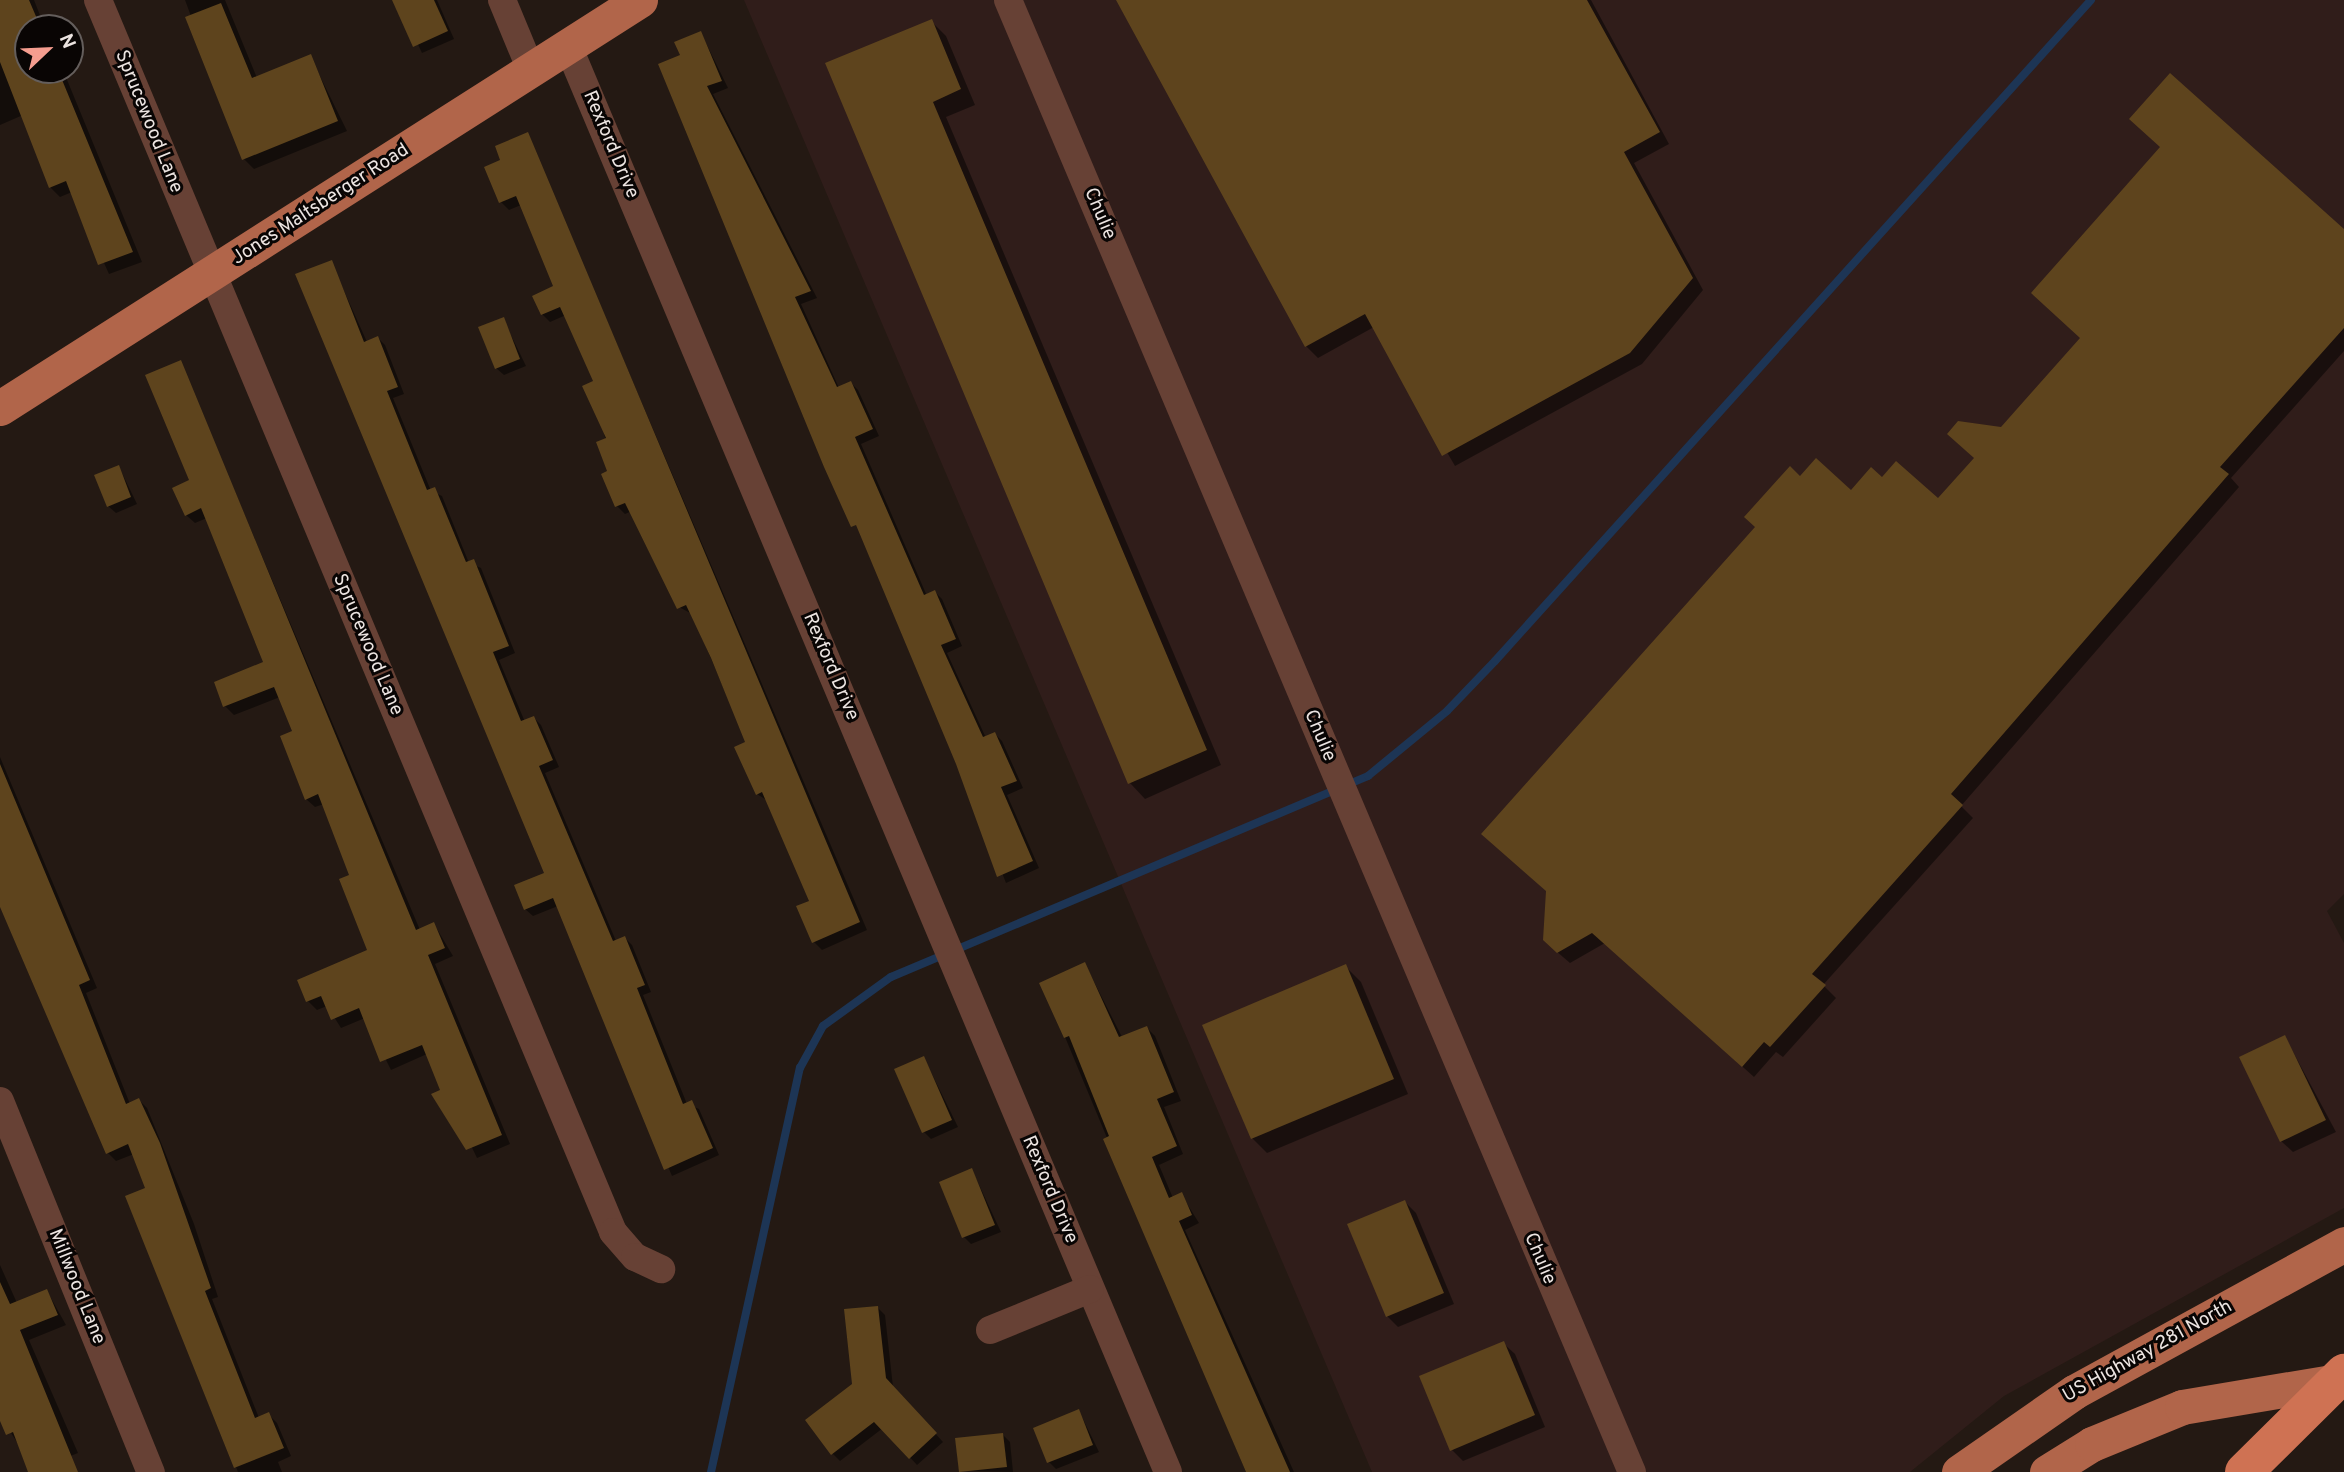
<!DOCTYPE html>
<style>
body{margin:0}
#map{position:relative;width:2344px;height:1472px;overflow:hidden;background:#241913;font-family:Overpass,sans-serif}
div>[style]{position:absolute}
.commercial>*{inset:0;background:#301d1a}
.shadow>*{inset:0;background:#0007}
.stream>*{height:8px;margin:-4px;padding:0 4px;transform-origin:4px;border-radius:4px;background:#1d3555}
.building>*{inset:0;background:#5e441d}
.minor>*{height:28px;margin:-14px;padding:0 14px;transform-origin:14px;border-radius:14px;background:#674135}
.major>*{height:35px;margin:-17.5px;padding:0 17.5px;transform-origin:17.5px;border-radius:17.5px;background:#b1654a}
.highway-bridge>*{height:38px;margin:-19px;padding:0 19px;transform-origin:19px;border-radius:19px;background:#cf7253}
span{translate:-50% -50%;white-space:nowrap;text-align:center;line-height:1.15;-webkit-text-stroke:6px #090504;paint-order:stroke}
.street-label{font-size:19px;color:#ece4e1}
.north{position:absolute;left:14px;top:14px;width:70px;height:70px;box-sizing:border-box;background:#090504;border:2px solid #645e5c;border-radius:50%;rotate:67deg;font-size:19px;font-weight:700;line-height:28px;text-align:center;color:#ece4e1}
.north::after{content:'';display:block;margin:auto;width:24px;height:32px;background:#f59d8f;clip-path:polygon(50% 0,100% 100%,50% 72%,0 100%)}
</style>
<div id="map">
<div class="commercial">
<i style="clip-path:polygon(744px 0,2344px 0,2344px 894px,2327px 911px,2344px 943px,2344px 1208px,2004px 1396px,1910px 1472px,1372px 1472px)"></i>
</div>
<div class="shadow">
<i style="clip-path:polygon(0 0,34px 0,45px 28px,28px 28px,28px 70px,63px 70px,142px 262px,109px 274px,72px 192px,60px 197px,51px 188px,23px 115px,0 125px)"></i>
<i style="clip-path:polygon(185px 0,225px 0,257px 78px,310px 56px,347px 131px,254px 169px,244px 159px)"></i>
<i style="clip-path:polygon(397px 0,437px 0,454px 39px,422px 53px)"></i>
<i style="clip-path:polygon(1118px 0,1591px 0,1669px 144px,1634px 163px,1703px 290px,1642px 364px,1455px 466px,1374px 327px,1318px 358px,1306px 346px)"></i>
<i style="clip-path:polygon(931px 21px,946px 36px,975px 105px,946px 117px,1221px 765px,1145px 799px,1130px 783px,827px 64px)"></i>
<i style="clip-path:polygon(701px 33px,728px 88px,713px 94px,817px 298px,801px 304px,839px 388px,851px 383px,858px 390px,879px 436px,861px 444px,927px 596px,935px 592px,942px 599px,962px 646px,947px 653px,986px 738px,995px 734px,1002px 741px,1023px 788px,1007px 795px,1039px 868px,1006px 883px,682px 56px)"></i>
<i style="clip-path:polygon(527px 134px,867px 930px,822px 950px,814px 942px,811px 902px,768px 801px,757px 794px,747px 743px,692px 614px,679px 607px,632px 511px,625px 514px,617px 506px,595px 382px,566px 315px,550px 322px,542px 314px,555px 287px,521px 205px,509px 210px,501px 202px,502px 161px)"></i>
<i style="clip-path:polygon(2344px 231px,2344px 351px,2231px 478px,2239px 487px,1961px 806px,1973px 818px,1823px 985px,1836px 998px,1783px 1057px,1776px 1052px,1754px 1077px,1605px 943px,1570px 963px,1556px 951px,1800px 478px,1851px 492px,1882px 480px,1938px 501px,2001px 429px)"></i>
<i style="clip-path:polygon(331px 262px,367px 342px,378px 338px,385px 345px,404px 394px,393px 398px,431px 491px,442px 496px,469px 563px,481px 568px,515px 653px,499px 660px,525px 722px,534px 718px,541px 725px,559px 767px,545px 773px,616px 941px,625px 938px,632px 945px,651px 992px,643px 995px,687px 1104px,699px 1109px,719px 1155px,672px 1176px,558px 906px,533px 916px,525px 909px,546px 874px)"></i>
<i style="clip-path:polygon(503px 319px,526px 366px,504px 375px,496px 368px)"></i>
<i style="clip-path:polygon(180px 362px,420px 930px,434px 924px,453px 956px,435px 964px,510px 1144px,477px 1158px,427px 1054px,391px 1070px,365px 1018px,341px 1028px,327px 1006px,317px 1010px,308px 1001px,370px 951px,351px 876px,324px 804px,315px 807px,306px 799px,295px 732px,280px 697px,234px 715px,225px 706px,266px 663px,207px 518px,195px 523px,186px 515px,191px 481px)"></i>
<i style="clip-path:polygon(119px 467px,137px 504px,116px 513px,108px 506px)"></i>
<i style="clip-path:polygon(0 757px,97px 988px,86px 993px,130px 1104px,139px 1100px,147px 1108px,194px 1224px,218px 1297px,212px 1299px,259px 1418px,269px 1415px,277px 1423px,291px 1456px,278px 1462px,282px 1472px,238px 1472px,127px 1197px,148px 1189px,134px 1154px,116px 1161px,108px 1153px,0 894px)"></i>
<i style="clip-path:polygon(1085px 964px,1122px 1037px,1147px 1028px,1155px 1036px,1181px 1101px,1164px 1107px,1183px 1154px,1159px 1165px,1173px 1198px,1181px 1194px,1199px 1223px,1185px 1230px,1294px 1472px,1246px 1472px,1065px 1037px)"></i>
<i style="clip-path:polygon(1346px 967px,1361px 982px,1408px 1094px,1267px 1153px,1252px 1138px)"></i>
<i style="clip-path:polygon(2285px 1037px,2336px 1132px,2293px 1152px,2281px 1141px)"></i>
<i style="clip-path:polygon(924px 1058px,958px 1127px,931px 1139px,924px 1132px)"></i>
<i style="clip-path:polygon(972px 1170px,1001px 1232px,971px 1244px,964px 1237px)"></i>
<i style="clip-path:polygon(1405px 1202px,1416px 1213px,1454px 1304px,1398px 1327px,1387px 1316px)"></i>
<i style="clip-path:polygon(0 1265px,17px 1303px,47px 1291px,66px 1325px,29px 1340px,78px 1453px,35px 1470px,0 1416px)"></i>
<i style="clip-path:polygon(878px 1308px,885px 1315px,893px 1387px,943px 1442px,917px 1465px,883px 1428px,840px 1461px,832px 1453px)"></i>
<i style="clip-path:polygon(1503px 1343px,1515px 1354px,1545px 1427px,1463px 1461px,1452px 1450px)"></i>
<i style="clip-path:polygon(1079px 1411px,1099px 1452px,1056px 1469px,1049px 1462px)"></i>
<i style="clip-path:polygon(1003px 1435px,1010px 1442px,1013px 1472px,961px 1471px)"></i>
</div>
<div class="stream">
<i style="left:711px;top:1472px;width:414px;rotate:-77.6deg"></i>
<i style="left:800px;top:1068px;width:48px;rotate:-61.3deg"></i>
<i style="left:823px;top:1026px;width:84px;rotate:-35.8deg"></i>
<i style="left:891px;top:977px;width:518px;rotate:-22.85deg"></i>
<i style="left:1368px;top:776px;width:102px;rotate:-39.4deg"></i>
<i style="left:1447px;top:711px;width:69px;rotate:-46.2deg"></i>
<i style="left:1495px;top:661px;width:890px;rotate:-47.96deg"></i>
</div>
<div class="building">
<i style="clip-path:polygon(0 0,29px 0,41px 28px,28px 28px,28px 70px,58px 70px,133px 252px,98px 265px,66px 181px,49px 188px,0 62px)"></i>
<i style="clip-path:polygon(392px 0,434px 0,448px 31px,413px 47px)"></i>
<i style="clip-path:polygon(1116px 0,1587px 0,1660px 132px,1624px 152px,1693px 278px,1630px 353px,1442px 456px,1365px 314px,1305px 347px)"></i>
<i style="clip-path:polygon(221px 3px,252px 78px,311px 54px,338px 121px,242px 160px,185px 17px)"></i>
<i style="clip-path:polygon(932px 19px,961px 89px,933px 102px,1207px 750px,1128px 784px,825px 63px)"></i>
<i style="clip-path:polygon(701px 31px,722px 81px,707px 86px,811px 291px,795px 297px,837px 387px,851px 381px,873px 429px,855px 437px,924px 595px,935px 590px,956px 639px,941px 645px,983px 737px,995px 732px,1017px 781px,1001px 787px,1033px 861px,997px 877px,956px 764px,856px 525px,851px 527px,824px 467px,658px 64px,680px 55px,674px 42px)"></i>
<i style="clip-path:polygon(2170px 73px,2344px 229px,2344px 328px,2220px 467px,2229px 474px,1951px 794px,1963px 805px,1812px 974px,1826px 985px,1770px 1047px,1764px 1042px,1742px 1067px,1592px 933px,1557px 953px,1543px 940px,1546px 891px,1481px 834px,1755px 527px,1744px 517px,1790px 466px,1800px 476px,1816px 458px,1851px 490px,1871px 467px,1882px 477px,1896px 461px,1938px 498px,1974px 458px,1947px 434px,1958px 421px,2001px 427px,2080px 338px,2031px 293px,2160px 147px,2129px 119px)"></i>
<i style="clip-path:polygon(528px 132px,860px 922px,812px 943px,796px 906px,809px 901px,762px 792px,756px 795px,734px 747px,745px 742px,711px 658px,686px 605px,677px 609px,625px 503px,615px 507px,601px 474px,607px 471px,596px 442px,606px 438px,582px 386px,593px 381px,560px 307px,541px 315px,532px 296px,553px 286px,516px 196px,499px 203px,484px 167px,500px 160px,495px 146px)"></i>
<i style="clip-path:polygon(332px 260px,364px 342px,378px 336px,398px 387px,387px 391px,427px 490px,435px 487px,466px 562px,474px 559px,509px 646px,493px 652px,521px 721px,534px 716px,553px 760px,539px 766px,613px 941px,625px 936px,645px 985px,637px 988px,683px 1104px,692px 1100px,713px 1148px,664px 1170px,553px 898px,524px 910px,514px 885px,544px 873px,295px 274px)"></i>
<i style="clip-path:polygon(504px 317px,520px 359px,495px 369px,478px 327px)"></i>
<i style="clip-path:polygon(181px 360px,416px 930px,434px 922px,445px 948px,428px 955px,502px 1135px,466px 1150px,431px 1094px,440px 1090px,422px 1045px,380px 1062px,359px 1008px,331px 1020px,321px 996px,306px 1002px,297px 980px,367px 950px,339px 879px,349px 875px,318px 794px,305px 800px,280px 736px,292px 731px,274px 687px,223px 707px,214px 682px,263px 662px,201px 508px,185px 516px,172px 488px,189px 480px,145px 375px)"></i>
<i style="clip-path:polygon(119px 465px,131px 497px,107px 507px,94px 475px)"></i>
<i style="clip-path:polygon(0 764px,90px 980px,79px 985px,126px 1104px,139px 1098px,160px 1143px,211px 1288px,205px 1291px,255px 1418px,269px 1412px,284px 1448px,234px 1468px,125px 1196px,145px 1188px,128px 1144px,106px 1154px,0 907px)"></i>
<i style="clip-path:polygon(1085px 962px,1119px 1037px,1147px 1026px,1174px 1092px,1157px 1099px,1177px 1146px,1152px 1157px,1169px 1198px,1182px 1192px,1192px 1215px,1179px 1221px,1290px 1472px,1246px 1472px,1103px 1139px,1109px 1136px,1069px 1036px,1064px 1038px,1039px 983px)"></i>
<i style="clip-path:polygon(1346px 964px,1394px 1079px,1251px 1139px,1202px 1025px)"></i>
<i style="clip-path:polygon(2285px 1035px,2326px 1120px,2280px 1142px,2239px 1057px)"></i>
<i style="clip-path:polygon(924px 1056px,952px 1120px,922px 1133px,894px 1069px)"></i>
<i style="clip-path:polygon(972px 1168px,995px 1225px,962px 1238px,939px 1182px)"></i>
<i style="clip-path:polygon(1405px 1200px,1444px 1293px,1386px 1317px,1347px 1224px)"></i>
<i style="clip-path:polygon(0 1282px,10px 1304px,47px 1289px,58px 1315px,20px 1330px,78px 1472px,28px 1472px,13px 1432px,6px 1435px,0 1421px)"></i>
<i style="clip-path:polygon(878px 1306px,886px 1378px,937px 1433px,909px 1459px,874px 1422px,831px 1455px,805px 1420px,852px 1384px,844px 1309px)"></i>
<i style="clip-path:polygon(1504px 1341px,1535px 1415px,1450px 1451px,1419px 1376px)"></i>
<i style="clip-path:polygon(1079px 1409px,1093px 1445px,1047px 1463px,1033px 1428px)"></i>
<i style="clip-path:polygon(1003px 1433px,1007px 1467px,959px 1472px,955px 1438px)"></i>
</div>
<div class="minor">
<i style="left:98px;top:0;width:1335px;rotate:67.31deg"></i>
<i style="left:613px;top:1232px;width:33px;rotate:49deg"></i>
<i style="left:635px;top:1257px;width:29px;rotate:25deg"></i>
<i style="left:502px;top:0;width:76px;rotate:67.5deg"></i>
<i style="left:1008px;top:0;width:1599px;rotate:67.03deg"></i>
<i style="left:568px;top:46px;width:1547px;rotate:67.18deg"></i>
<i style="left:0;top:1101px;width:401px;rotate:67.9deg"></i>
<i style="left:990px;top:1330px;width:108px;rotate:-22.3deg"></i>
</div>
<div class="major">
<i style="left:0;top:408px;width:759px;rotate:-32.52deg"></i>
<i style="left:1959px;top:1472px;width:140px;rotate:-34.8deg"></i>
<i style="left:2074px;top:1392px;width:308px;rotate:-28.7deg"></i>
<i style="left:2047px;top:1472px;width:53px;rotate:-31.9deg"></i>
<i style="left:2092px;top:1444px;width:97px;rotate:-22.3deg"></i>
<i style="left:2182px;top:1407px;width:164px;rotate:-9.5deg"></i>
</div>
<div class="highway-bridge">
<i style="left:2244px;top:1472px;width:141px;rotate:-44.7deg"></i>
</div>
<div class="street-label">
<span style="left:148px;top:122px;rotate:68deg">Sprucewood Lane</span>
<span style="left:610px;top:145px;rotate:67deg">Rexford Drive</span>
<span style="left:321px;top:205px;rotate:-33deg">Jones Maltsberger Road</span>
<span style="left:1099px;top:214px;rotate:67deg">Chulie</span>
<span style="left:367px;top:645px;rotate:67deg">Sprucewood Lane</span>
<span style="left:830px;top:667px;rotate:67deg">Rexford Drive</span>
<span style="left:1319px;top:736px;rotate:67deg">Chulie</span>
<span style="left:1049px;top:1190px;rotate:67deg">Rexford Drive</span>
<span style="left:1539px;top:1259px;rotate:67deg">Chulie</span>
<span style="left:76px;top:1287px;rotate:68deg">Millwood Lane</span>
<span style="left:2148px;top:1352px;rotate:-29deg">US Highway 281 North</span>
</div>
<div class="north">N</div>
</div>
